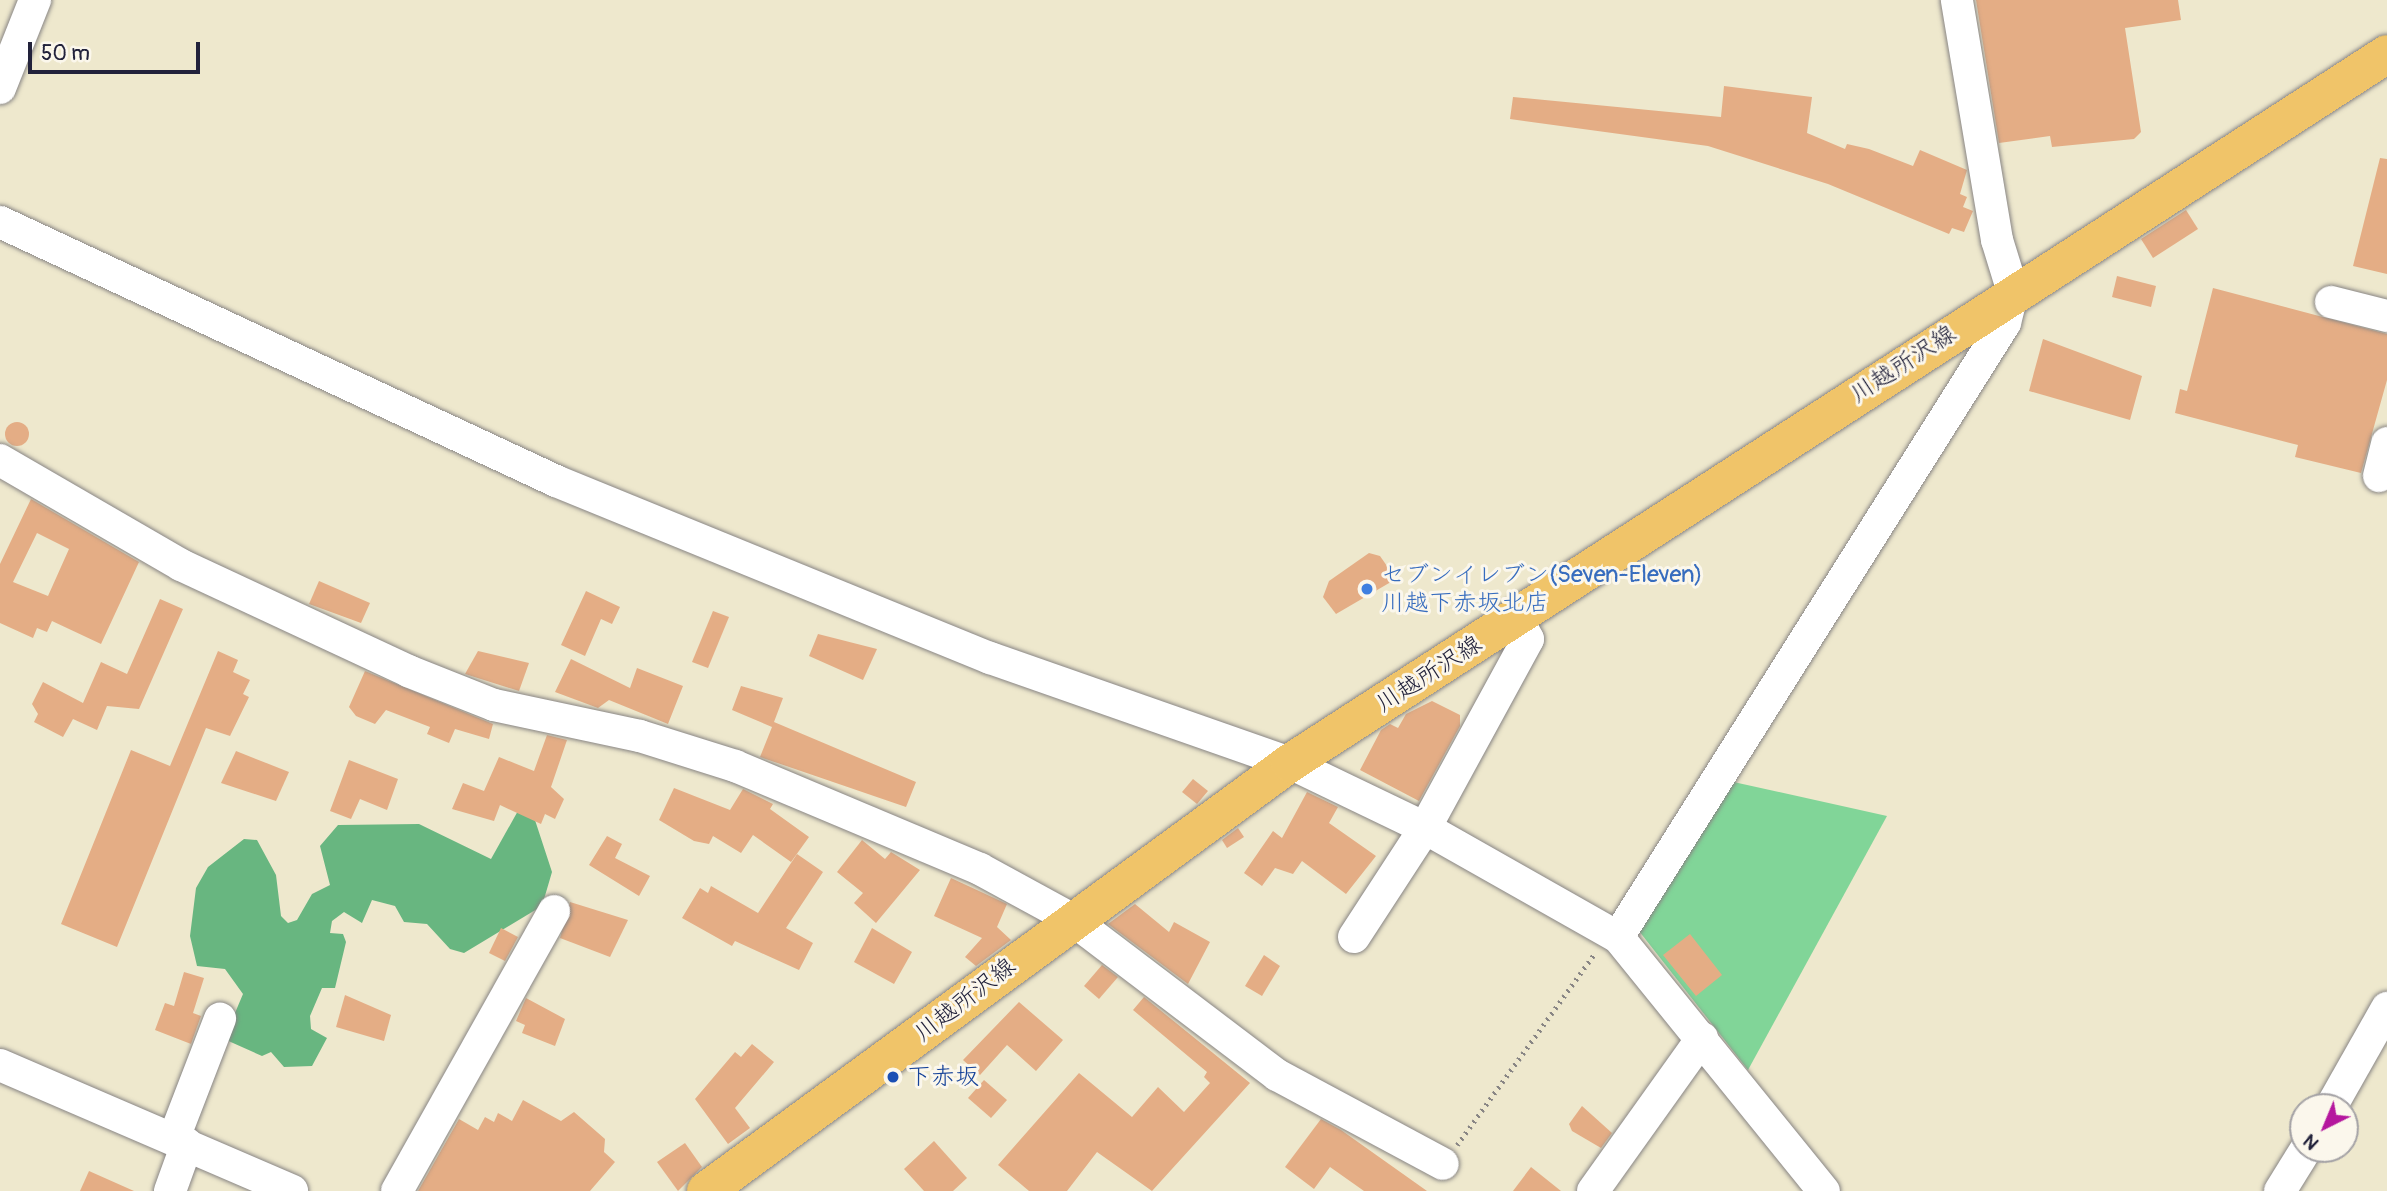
<!DOCTYPE html>
<meta charset="utf-8">
<style>
body{margin:0}
#map{position:relative;width:2387px;height:1191px;overflow:hidden;background:#eee8cd;font-family:Pangolin,"Klee One",sans-serif}
div>[style]{position:absolute}
.green>*{inset:0;background:#81d598}
.forest>*{inset:0;background:#68b680}
.building>*{inset:0;background:#e4ad85}
.round{border-radius:50%}
.path>*{height:4.5px;margin-top:-2.25px;transform-origin:0;background:repeating-linear-gradient(90deg,#888584 0 2px,transparent 0 7px)}
.roads{filter:drop-shadow(0 0 2px #888584) drop-shadow(0 0 2px #888584)}
.minor>*{height:32px;margin:-16px;padding:0 16px;transform-origin:16px;border-radius:16px;background:#fff}
.major>*{height:38px;margin:-19px;padding:0 19px;transform-origin:19px;border-radius:19px;background:#f0c469}
.dots>*{width:19px;height:19px;translate:-50% -50%;box-sizing:border-box;border:4px solid #fbf7ec;border-radius:50%}
span{translate:-50% -50%;white-space:nowrap;text-align:center;line-height:1.15;-webkit-text-stroke:6px #fbf7ec;paint-order:stroke}
.street-label{font-size:24px;color:#22223b}
.shop-label{font-size:24px;color:#366cbe}
.left{translate:0 -50%;text-align:left}
.transit-label{font-size:24px;color:#164399}
.north{position:absolute;left:2289px;top:1093px;width:70px;height:70px;box-sizing:border-box;background:#fbf7ec;border:2px solid #a4a2a5;border-radius:50%;rotate:223deg;font-size:19px;font-weight:700;line-height:28px;text-align:center;color:#22223b}
.north::after{content:'';display:block;margin:auto;width:24px;height:32px;background:#b5179e;clip-path:polygon(50% 0,100% 100%,50% 72%,0 100%)}
.scale{position:absolute;left:28px;top:42px;width:172px;height:32px;box-sizing:border-box;border:4px solid #22223b;border-top:0;padding-left:9px;font-size:21px;line-height:24px;white-space:nowrap;color:#22223b;-webkit-text-stroke:5px #fbf7ec;paint-order:stroke}
</style>
<div id="map">
<div class="green">
<i style="clip-path:polygon(1729px 781px,1887px 816px,1748px 1070px,1639px 931px)"></i>
</div>
<div class="forest">
<i style="clip-path:polygon(519px 809px,534px 817px,552px 872px,542px 906px,464px 953px,450px 949px,427px 924px,404px 922px,395px 906px,372px 900px,362px 923px,344px 912px,332px 921px,330px 933px,343px 934px,346px 942px,335px 988px,322px 988px,310px 1016px,311px 1029px,327px 1038px,312px 1066px,284px 1067px,271px 1052px,262px 1056px,224px 1039px,243px 994px,225px 969px,197px 966px,190px 936px,196px 888px,208px 867px,244px 839px,257px 840px,276px 875px,281px 916px,288px 923px,297px 920px,312px 894px,330px 885px,320px 846px,338px 825px,419px 824px,491px 859px)"></i>
</div>
<div class="building">
<i style="clip-path:polygon(1976px 0,2178px 0,2181px 20px,2125px 28px,2141px 132px,2134px 139px,2052px 147px,2050px 136px,1999px 143px)"></i>
<i style="clip-path:polygon(1724px 86px,1812px 97px,1807px 133px,1845px 149px,1847px 144px,1869px 149px,1913px 166px,1920px 150px,1967px 170px,1960px 194px,1967px 197px,1963px 207px,1973px 211px,1964px 232px,1952px 228px,1949px 234px,1828px 184px,1708px 146px,1510px 119px,1513px 97px,1721px 117px)"></i>
<i style="clip-path:polygon(2380px 158px,2387px 159px,2387px 274px,2353px 266px)"></i>
<i style="clip-path:polygon(2186px 210px,2198px 229px,2153px 258px,2141px 239px)"></i>
<i style="clip-path:polygon(2117px 276px,2156px 286px,2151px 307px,2112px 297px)"></i>
<i style="clip-path:polygon(2213px 288px,2387px 334px,2387px 380px,2361px 473px,2295px 457px,2298px 445px,2175px 413px,2180px 389px,2187px 391px)"></i>
<i style="clip-path:polygon(2043px 339px,2142px 376px,2130px 420px,2029px 391px)"></i>
<i class="round" style="left:5px;top:422px;width:24px;height:24px"></i>
<i style="clip-path:polygon(evenodd,31px 499px,139px 562px,101px 644px,52px 621px,47px 632px,37px 628px,33px 638px,0 623px,0 564px,31px 499px,37px 533px,69px 549px,48px 596px,13px 582px,37px 533px)"></i>
<i style="clip-path:polygon(1369px 553px,1380px 556px,1396px 579px,1336px 614px,1323px 597px,1329px 581px)"></i>
<i style="clip-path:polygon(319px 581px,370px 603px,361px 623px,309px 604px)"></i>
<i style="clip-path:polygon(586px 591px,620px 607px,612px 624px,601px 619px,585px 656px,561px 645px)"></i>
<i style="clip-path:polygon(160px 599px,183px 609px,139px 709px,107px 706px,97px 730px,73px 719px,63px 737px,34px 722px,38px 714px,32px 704px,43px 682px,83px 703px,101px 662px,127px 674px)"></i>
<i style="clip-path:polygon(713px 611px,729px 617px,708px 668px,692px 662px)"></i>
<i style="clip-path:polygon(818px 634px,877px 649px,863px 680px,809px 656px)"></i>
<i style="clip-path:polygon(218px 651px,238px 660px,233px 672px,250px 680px,243px 694px,249px 697px,230px 736px,206px 728px,117px 947px,61px 924px,131px 750px,170px 766px)"></i>
<i style="clip-path:polygon(478px 651px,529px 663px,519px 691px,465px 674px)"></i>
<i style="clip-path:polygon(571px 659px,630px 688px,637px 668px,683px 686px,668px 724px,609px 700px,598px 708px,555px 692px)"></i>
<i style="clip-path:polygon(365px 671px,493px 724px,489px 739px,455px 729px,449px 743px,427px 734px,430px 727px,386px 710px,375px 724px,356px 716px,349px 707px)"></i>
<i style="clip-path:polygon(741px 686px,783px 698px,774px 722px,916px 782px,906px 807px,760px 757px,772px 727px,732px 710px)"></i>
<i style="clip-path:polygon(1432px 701px,1460px 715px,1460px 726px,1419px 801px,1360px 770px,1381px 730px,1390px 724px,1398px 728px,1406px 714px)"></i>
<i style="clip-path:polygon(547px 735px,567px 740px,551px 787px,564px 799px,555px 819px,545px 814px,541px 824px,500px 805px,494px 821px,452px 809px,463px 783px,484px 791px,499px 757px,534px 771px)"></i>
<i style="clip-path:polygon(236px 751px,289px 772px,276px 801px,221px 783px)"></i>
<i style="clip-path:polygon(349px 760px,398px 779px,387px 810px,360px 799px,351px 819px,330px 811px)"></i>
<i style="clip-path:polygon(1193px 779px,1208px 791px,1197px 804px,1182px 792px)"></i>
<i style="clip-path:polygon(674px 788px,730px 810px,743px 789px,773px 804px,770px 809px,809px 837px,791px 862px,753px 835px,741px 853px,713px 836px,709px 844px,694px 841px,659px 820px)"></i>
<i style="clip-path:polygon(1307px 792px,1338px 807px,1329px 823px,1376px 856px,1346px 894px,1302px 861px,1293px 874px,1275px 868px,1262px 886px,1244px 873px,1273px 831px,1282px 838px)"></i>
<i style="clip-path:polygon(1238px 828px,1244px 837px,1227px 848px,1222px 840px)"></i>
<i style="clip-path:polygon(607px 836px,622px 844px,615px 858px,650px 876px,639px 896px,589px 865px)"></i>
<i style="clip-path:polygon(862px 840px,885px 859px,891px 852px,920px 870px,876px 923px,854px 903px,863px 893px,837px 872px)"></i>
<i style="clip-path:polygon(797px 854px,823px 872px,786px 928px,813px 943px,799px 970px,735px 941px,732px 946px,682px 918px,700px 888px,708px 893px,711px 886px,758px 913px)"></i>
<i style="clip-path:polygon(951px 878px,1007px 904px,997px 927px,1011px 940px,976px 966px,965px 957px,982px 938px,934px 916px)"></i>
<i style="clip-path:polygon(570px 902px,628px 920px,610px 957px,560px 938px)"></i>
<i style="clip-path:polygon(1135px 904px,1169px 932px,1174px 922px,1210px 942px,1188px 984px,1108px 924px)"></i>
<i style="clip-path:polygon(501px 928px,518px 937px,505px 961px,489px 953px)"></i>
<i style="clip-path:polygon(872px 928px,912px 952px,894px 984px,854px 962px)"></i>
<i style="clip-path:polygon(1690px 934px,1722px 975px,1696px 996px,1663px 955px)"></i>
<i style="clip-path:polygon(1264px 955px,1280px 966px,1262px 996px,1245px 986px)"></i>
<i style="clip-path:polygon(1102px 965px,1118px 977px,1099px 999px,1084px 986px)"></i>
<i style="clip-path:polygon(184px 972px,204px 978px,193px 1013px,201px 1016px,191px 1044px,155px 1030px,165px 1003px,174px 1006px)"></i>
<i style="clip-path:polygon(345px 995px,391px 1015px,384px 1041px,336px 1027px)"></i>
<i style="clip-path:polygon(1144px 997px,1250px 1083px,1152px 1191px,1097px 1152px,1067px 1191px,1029px 1191px,998px 1165px,1079px 1073px,1132px 1117px,1158px 1087px,1184px 1112px,1210px 1083px,1204px 1077px,1207px 1072px,1133px 1010px)"></i>
<i style="clip-path:polygon(526px 998px,565px 1019px,555px 1046px,522px 1033px,525px 1025px,516px 1021px)"></i>
<i style="clip-path:polygon(1019px 1002px,1063px 1040px,1036px 1071px,1007px 1045px,980px 1075px,963px 1060px)"></i>
<i style="clip-path:polygon(752px 1044px,774px 1062px,735px 1108px,750px 1128px,728px 1144px,695px 1099px,735px 1052px,741px 1057px)"></i>
<i style="clip-path:polygon(984px 1080px,1007px 1100px,991px 1118px,968px 1098px)"></i>
<i style="clip-path:polygon(523px 1100px,561px 1121px,574px 1112px,605px 1139px,604px 1152px,615px 1162px,590px 1191px,418px 1191px,459px 1119px,478px 1130px,485px 1117px,494px 1122px,498px 1113px,512px 1121px)"></i>
<i style="clip-path:polygon(1582px 1106px,1612px 1133px,1601px 1148px,1572px 1131px,1569px 1124px)"></i>
<i style="clip-path:polygon(1321px 1119px,1341px 1130px,1427px 1191px,1364px 1191px,1330px 1167px,1314px 1189px,1285px 1167px)"></i>
<i style="clip-path:polygon(934px 1141px,967px 1178px,953px 1191px,924px 1191px,904px 1169px)"></i>
<i style="clip-path:polygon(685px 1143px,702px 1167px,678px 1191px,657px 1162px)"></i>
<i style="clip-path:polygon(1531px 1167px,1561px 1191px,1513px 1191px)"></i>
<i style="clip-path:polygon(89px 1171px,134px 1191px,80px 1191px)"></i>
</div>
<div class="path">
<i style="left:1457px;top:1145px;width:236px;rotate:-54.3deg"></i>
</div>
<div class="roads">
<div class="minor">
<i style="left:0;top:88px;width:95px;rotate:-68.3deg"></i>
<i style="left:0;top:222px;width:613px;rotate:24.98deg"></i>
<i style="left:556px;top:481px;width:469px;rotate:22.2deg"></i>
<i style="left:990px;top:658px;width:318px;rotate:19.3deg"></i>
<i style="left:1290px;top:763px;width:150px;rotate:25.7deg"></i>
<i style="left:1425px;top:828px;width:222px;rotate:29.5deg"></i>
<i style="left:1618px;top:937px;width:327px;rotate:51deg"></i>
<i style="left:2331px;top:302px;width:58px;rotate:14deg"></i>
<i style="left:0;top:460px;width:209px;rotate:30.1deg"></i>
<i style="left:181px;top:565px;width:251px;rotate:25deg"></i>
<i style="left:408px;top:671px;width:92px;rotate:21.6deg"></i>
<i style="left:494px;top:705px;width:149px;rotate:12deg"></i>
<i style="left:640px;top:736px;width:100px;rotate:17.5deg"></i>
<i style="left:735px;top:766px;width:266px;rotate:22.8deg"></i>
<i style="left:980px;top:869px;width:102px;rotate:28.6deg"></i>
<i style="left:1070px;top:918px;width:260px;rotate:37.2deg"></i>
<i style="left:1277px;top:1075px;width:188px;rotate:28.2deg"></i>
<i style="left:2379px;top:476px;width:34px;rotate:-76deg"></i>
<i style="left:1354px;top:937px;width:130px;rotate:-56.9deg"></i>
<i style="left:1425px;top:828px;width:215px;rotate:-61.4deg"></i>
<i style="left:1528px;top:639px;width:25px;rotate:-119deg"></i>
<i style="left:1618px;top:937px;width:726px;rotate:-57.78deg"></i>
<i style="left:2005px;top:323px;width:32px;rotate:-76deg"></i>
<i style="left:2013px;top:292px;width:54px;rotate:-107.1deg"></i>
<i style="left:1997px;top:240px;width:243px;rotate:-99.5deg"></i>
<i style="left:0;top:1065px;width:318px;rotate:23.3deg"></i>
<i style="left:2331px;top:1107px;width:114px;rotate:-60.5deg"></i>
<i style="left:174px;top:1138px;width:128px;rotate:-68.9deg"></i>
<i style="left:170px;top:1191px;width:50px;rotate:-70.1deg"></i>
<i style="left:397px;top:1191px;width:321px;rotate:-60.7deg"></i>
<i style="left:1593px;top:1191px;width:188px;rotate:-54.5deg"></i>
<i style="left:2280px;top:1191px;width:49px;rotate:-58.2deg"></i>
</div>
<div class="major">
<i style="left:706px;top:1191px;width:724px;rotate:-36.24deg"></i>
<i style="left:1290px;top:763px;width:1306px;rotate:-32.87deg"></i>
</div>
</div>
<div class="dots">
<i style="left:1367px;top:589px;background:#3f7fe0"></i>
<i style="left:893px;top:1077px;background:#1a4fb4"></i>
</div>
<div class="street-label">
<span style="left:1903px;top:364px;rotate:-33deg">川越所沢線</span>
<span style="left:1429px;top:674px;rotate:-33deg">川越所沢線</span>
<span style="left:965px;top:1000px;rotate:-38deg">川越所沢線</span>
</div>
<div class="shop-label">
<span class="left" style="left:1381px;top:589px">セブンイレブン(Seven-Eleven)<br>川越下赤坂北店</span>
</div>
<div class="transit-label">
<span class="left" style="left:907px;top:1077px">下赤坂</span>
</div>
<div class="north">N</div>
<div class="scale">50 m</div>
</div>
